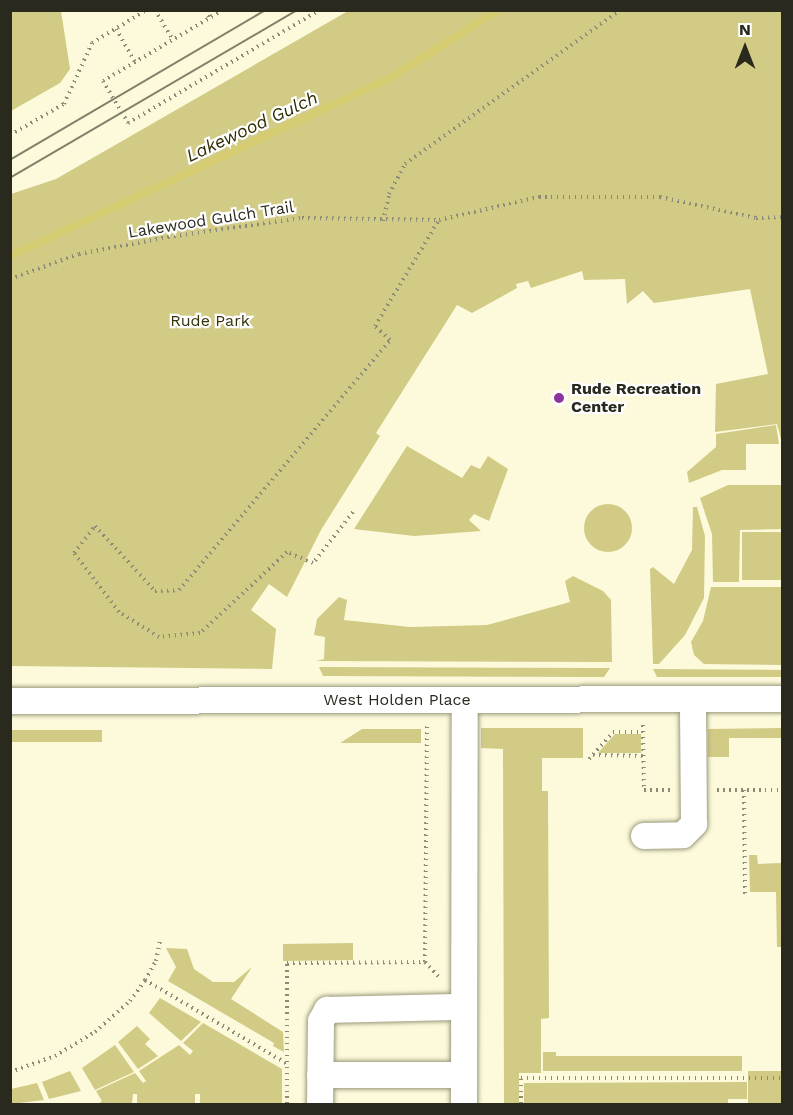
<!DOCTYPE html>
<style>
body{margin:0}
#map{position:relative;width:793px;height:1115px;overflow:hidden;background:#fcfadb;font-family:"Work Sans",sans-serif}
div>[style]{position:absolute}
.green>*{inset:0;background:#d1cb86}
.round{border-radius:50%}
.stream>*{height:8px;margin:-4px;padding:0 4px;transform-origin:4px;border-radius:4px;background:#d6cd72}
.path>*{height:4px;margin-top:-2px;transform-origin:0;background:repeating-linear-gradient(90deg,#8c8b76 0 1.5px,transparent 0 6px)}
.roads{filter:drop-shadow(0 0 2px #9c9a7d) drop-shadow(0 0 2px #9c9a7d)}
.minor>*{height:26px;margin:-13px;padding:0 13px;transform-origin:13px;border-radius:13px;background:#fff}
.tram>*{height:1.5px;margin:-0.75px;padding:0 0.75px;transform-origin:0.75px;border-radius:0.75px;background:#81806c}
.dots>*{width:16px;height:16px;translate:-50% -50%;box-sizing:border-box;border:3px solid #fff;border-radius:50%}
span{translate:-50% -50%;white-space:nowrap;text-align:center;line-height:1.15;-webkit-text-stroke:4.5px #fff;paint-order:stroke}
.street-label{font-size:16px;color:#2a291d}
.park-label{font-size:16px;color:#363209}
.poi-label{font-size:16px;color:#2a291d;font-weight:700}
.left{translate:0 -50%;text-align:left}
.water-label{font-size:18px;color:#302c03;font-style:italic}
.frame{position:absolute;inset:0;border:12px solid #2a291d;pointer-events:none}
.north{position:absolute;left:715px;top:18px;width:60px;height:60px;-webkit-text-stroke:4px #fff;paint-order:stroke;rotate:0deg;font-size:16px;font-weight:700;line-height:24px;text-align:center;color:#2a291d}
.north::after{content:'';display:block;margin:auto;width:21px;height:27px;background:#2a291d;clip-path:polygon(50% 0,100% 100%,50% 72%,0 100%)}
</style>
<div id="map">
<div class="green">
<i style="clip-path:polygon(11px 10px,61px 11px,70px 69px,60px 83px,11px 111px)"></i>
<i style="clip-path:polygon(348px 11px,782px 11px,782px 443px,777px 424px,715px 432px,716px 384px,768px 374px,750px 289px,654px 303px,643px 291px,627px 304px,625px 279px,584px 280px,582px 271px,531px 288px,528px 281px,516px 284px,517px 288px,472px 313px,457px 305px,376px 433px,380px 436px,321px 530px,287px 597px,269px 584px,251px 610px,276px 629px,272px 669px,11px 666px,11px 194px,56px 179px)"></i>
<i style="clip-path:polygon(776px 425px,779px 444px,746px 444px,746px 470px,722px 470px,689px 483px,687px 472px,716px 447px,716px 434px)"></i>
<i style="clip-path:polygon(407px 446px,462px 478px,471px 465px,480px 469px,488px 456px,508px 469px,489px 521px,474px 514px,469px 520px,481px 531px,414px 536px,354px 529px)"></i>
<i style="clip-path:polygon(728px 485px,782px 485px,782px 529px,740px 530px,739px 582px,713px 582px,712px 534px,700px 498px)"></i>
<i class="round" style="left:584px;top:504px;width:48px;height:48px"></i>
<i style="clip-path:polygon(693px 507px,697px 507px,705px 536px,704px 598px,685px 635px,659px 664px,653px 664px,650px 569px,653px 567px,674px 584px,692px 550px)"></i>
<i style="clip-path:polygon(742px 532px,782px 532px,782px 580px,742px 580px)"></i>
<i style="clip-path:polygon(573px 576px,603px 591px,611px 600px,612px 662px,316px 661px,324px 659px,325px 637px,314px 635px,317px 619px,339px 597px,347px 600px,344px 620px,410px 627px,487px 625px,570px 602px,565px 581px)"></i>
<i style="clip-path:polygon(711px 587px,782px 587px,782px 665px,704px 664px,694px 655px,691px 642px,703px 621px)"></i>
<i style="clip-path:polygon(319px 667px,610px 668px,604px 677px,323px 676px)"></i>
<i style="clip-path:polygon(653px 669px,782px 670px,782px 677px,657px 677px)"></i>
<i style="clip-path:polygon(481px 728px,583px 728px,583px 758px,542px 758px,542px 791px,548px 791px,549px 1018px,541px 1019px,541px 1073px,519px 1073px,519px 1104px,504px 1104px,503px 749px,481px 748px)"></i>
<i style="clip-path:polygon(782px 728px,782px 738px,729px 738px,729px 757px,708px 757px,708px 729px)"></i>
<i style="clip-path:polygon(362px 729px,421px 729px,421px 743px,340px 743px)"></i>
<i style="clip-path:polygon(11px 730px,102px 730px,102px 742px,11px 742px)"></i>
<i style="clip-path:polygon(615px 734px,641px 734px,641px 753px,598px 753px)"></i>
<i style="clip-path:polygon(749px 855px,757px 855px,758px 864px,782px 863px,782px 947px,777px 947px,776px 892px,750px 892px)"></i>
<i style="clip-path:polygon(353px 943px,353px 960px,283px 961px,283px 944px)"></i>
<i style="clip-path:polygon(166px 948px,187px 949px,194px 969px,213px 982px,234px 982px,252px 967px,231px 999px,283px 1032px,284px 1052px,273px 1046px,274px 1043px,168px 981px,176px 967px)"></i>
<i style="clip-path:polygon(160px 998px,201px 1022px,181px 1041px,149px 1013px)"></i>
<i style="clip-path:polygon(203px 1023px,282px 1069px,282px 1104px,200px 1104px,200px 1094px,195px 1094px,195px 1104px,137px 1104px,137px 1094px,133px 1094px,132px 1104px,98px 1104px,102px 1101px,96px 1091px,135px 1073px,143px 1083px,146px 1081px,139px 1071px,179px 1045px,190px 1055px,193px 1051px,183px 1043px)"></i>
<i style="clip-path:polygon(137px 1026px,150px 1039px,145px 1044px,158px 1056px,138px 1069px,118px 1042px)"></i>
<i style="clip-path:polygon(115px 1045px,134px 1072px,95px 1090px,82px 1068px)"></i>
<i style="clip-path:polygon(543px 1052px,556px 1052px,556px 1056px,742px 1056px,742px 1071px,543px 1071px)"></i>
<i style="clip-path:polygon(70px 1071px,81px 1091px,49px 1099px,42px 1082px)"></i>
<i style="clip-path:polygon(748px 1071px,782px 1071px,782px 1104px,748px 1104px)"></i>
<i style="clip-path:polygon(747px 1082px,747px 1099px,728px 1099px,728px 1104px,524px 1104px,524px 1083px)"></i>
<i style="clip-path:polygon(37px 1083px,44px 1100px,11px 1104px,11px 1089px)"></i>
</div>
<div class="stream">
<i style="left:10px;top:256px;width:422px;rotate:-25.1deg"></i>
<i style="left:392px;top:77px;width:125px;rotate:-32.3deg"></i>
</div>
<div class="path">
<i style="left:155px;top:10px;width:35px;rotate:59deg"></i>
<i style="left:206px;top:10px;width:9px;rotate:63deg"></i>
<i style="left:223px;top:10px;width:139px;rotate:149.4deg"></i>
<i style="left:103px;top:81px;width:49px;rotate:59.2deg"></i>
<i style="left:128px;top:123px;width:223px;rotate:-30.5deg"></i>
<i style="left:116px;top:29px;width:38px;rotate:60deg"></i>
<i style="left:10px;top:135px;width:62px;rotate:-29.9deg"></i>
<i style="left:64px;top:104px;width:67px;rotate:-65.3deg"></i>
<i style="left:92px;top:43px;width:63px;rotate:-31.4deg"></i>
<i style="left:383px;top:221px;width:28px;rotate:-77deg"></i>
<i style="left:389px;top:194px;width:34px;rotate:-62deg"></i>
<i style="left:405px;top:164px;width:264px;rotate:-35.6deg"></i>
<i style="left:10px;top:279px;width:73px;rotate:-19.9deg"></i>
<i style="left:79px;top:254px;width:91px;rotate:-10.8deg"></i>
<i style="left:168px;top:237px;width:135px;rotate:-8.1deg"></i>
<i style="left:302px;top:218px;width:137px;rotate:0.8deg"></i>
<i style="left:439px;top:220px;width:103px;rotate:-13deg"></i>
<i style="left:539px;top:197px;width:121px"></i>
<i style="left:660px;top:197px;width:98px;rotate:12.3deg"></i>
<i style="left:756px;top:218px;width:26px;rotate:-2deg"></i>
<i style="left:353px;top:512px;width:65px;rotate:128.1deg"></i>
<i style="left:313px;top:563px;width:28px;rotate:-157deg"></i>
<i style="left:287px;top:552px;width:119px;rotate:137deg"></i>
<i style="left:200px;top:633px;width:41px;rotate:174.4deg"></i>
<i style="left:159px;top:637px;width:47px;rotate:-148deg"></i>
<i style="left:119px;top:612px;width:74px;rotate:-127.3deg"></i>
<i style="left:74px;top:553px;width:34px;rotate:-52deg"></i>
<i style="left:95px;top:526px;width:88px;rotate:47.3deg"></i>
<i style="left:155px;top:591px;width:24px;rotate:-2deg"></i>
<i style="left:179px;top:590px;width:327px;rotate:-49.8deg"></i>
<i style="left:390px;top:340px;width:21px;rotate:-137deg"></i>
<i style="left:375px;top:326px;width:124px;rotate:-58.9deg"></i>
<i style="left:643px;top:725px;width:65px;rotate:89.1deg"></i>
<i style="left:644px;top:790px;width:26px"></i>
<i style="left:593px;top:755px;width:50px;rotate:1.1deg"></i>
<i style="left:589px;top:759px;width:36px;rotate:-48deg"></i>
<i style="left:613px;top:732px;width:30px"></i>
<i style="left:717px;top:790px;width:65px"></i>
<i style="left:744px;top:790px;width:104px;rotate:89.4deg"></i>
<i style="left:425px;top:962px;width:21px;rotate:47deg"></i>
<i style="left:145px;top:980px;width:164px;rotate:30.5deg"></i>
<i style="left:10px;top:1072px;width:48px;rotate:-19.6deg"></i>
<i style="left:55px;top:1056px;width:47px;rotate:-31deg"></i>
<i style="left:95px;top:1032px;width:47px;rotate:-41.5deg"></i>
<i style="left:130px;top:1001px;width:26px;rotate:-54deg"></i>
<i style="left:145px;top:980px;width:22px;rotate:-60deg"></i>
<i style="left:156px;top:961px;width:20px;rotate:-79deg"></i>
<i style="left:287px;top:1104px;width:141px;rotate:-90deg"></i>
<i style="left:287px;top:963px;width:138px;rotate:-0.4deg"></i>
<i style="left:425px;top:962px;width:237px;rotate:-89.5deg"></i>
<i style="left:521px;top:1104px;width:26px;rotate:-90deg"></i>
<i style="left:521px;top:1078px;width:261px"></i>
</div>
<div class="roads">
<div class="minor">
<i style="left:10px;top:701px;width:772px;rotate:-0.15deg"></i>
<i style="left:644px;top:836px;width:39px;rotate:-1deg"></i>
<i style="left:683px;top:835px;width:16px;rotate:-45deg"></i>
<i style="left:694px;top:824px;width:125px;rotate:-90.5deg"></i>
<i style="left:320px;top:1075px;width:144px"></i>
<i style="left:320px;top:1104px;width:83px;rotate:-89.3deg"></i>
<i style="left:321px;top:1021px;width:13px;rotate:-61deg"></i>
<i style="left:327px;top:1010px;width:137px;rotate:-1.3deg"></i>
<i style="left:464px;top:1104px;width:404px;rotate:-89.9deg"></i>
</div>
</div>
<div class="tram">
<i style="left:10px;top:160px;width:297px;rotate:-30.4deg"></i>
<i style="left:10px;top:178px;width:333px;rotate:-30.3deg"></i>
</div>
<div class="dots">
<i style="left:559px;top:398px;background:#8e329c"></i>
</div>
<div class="street-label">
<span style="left:211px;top:220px;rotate:-9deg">Lakewood Gulch Trail</span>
<span style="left:397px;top:700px">West Holden Place</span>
</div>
<div class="park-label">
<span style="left:210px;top:321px">Rude Park</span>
</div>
<div class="poi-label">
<span class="left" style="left:571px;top:398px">Rude Recreation<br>Center</span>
</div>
<div class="water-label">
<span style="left:252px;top:127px;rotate:-25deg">Lakewood Gulch</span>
</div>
<div class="frame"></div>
<div class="north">N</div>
</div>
